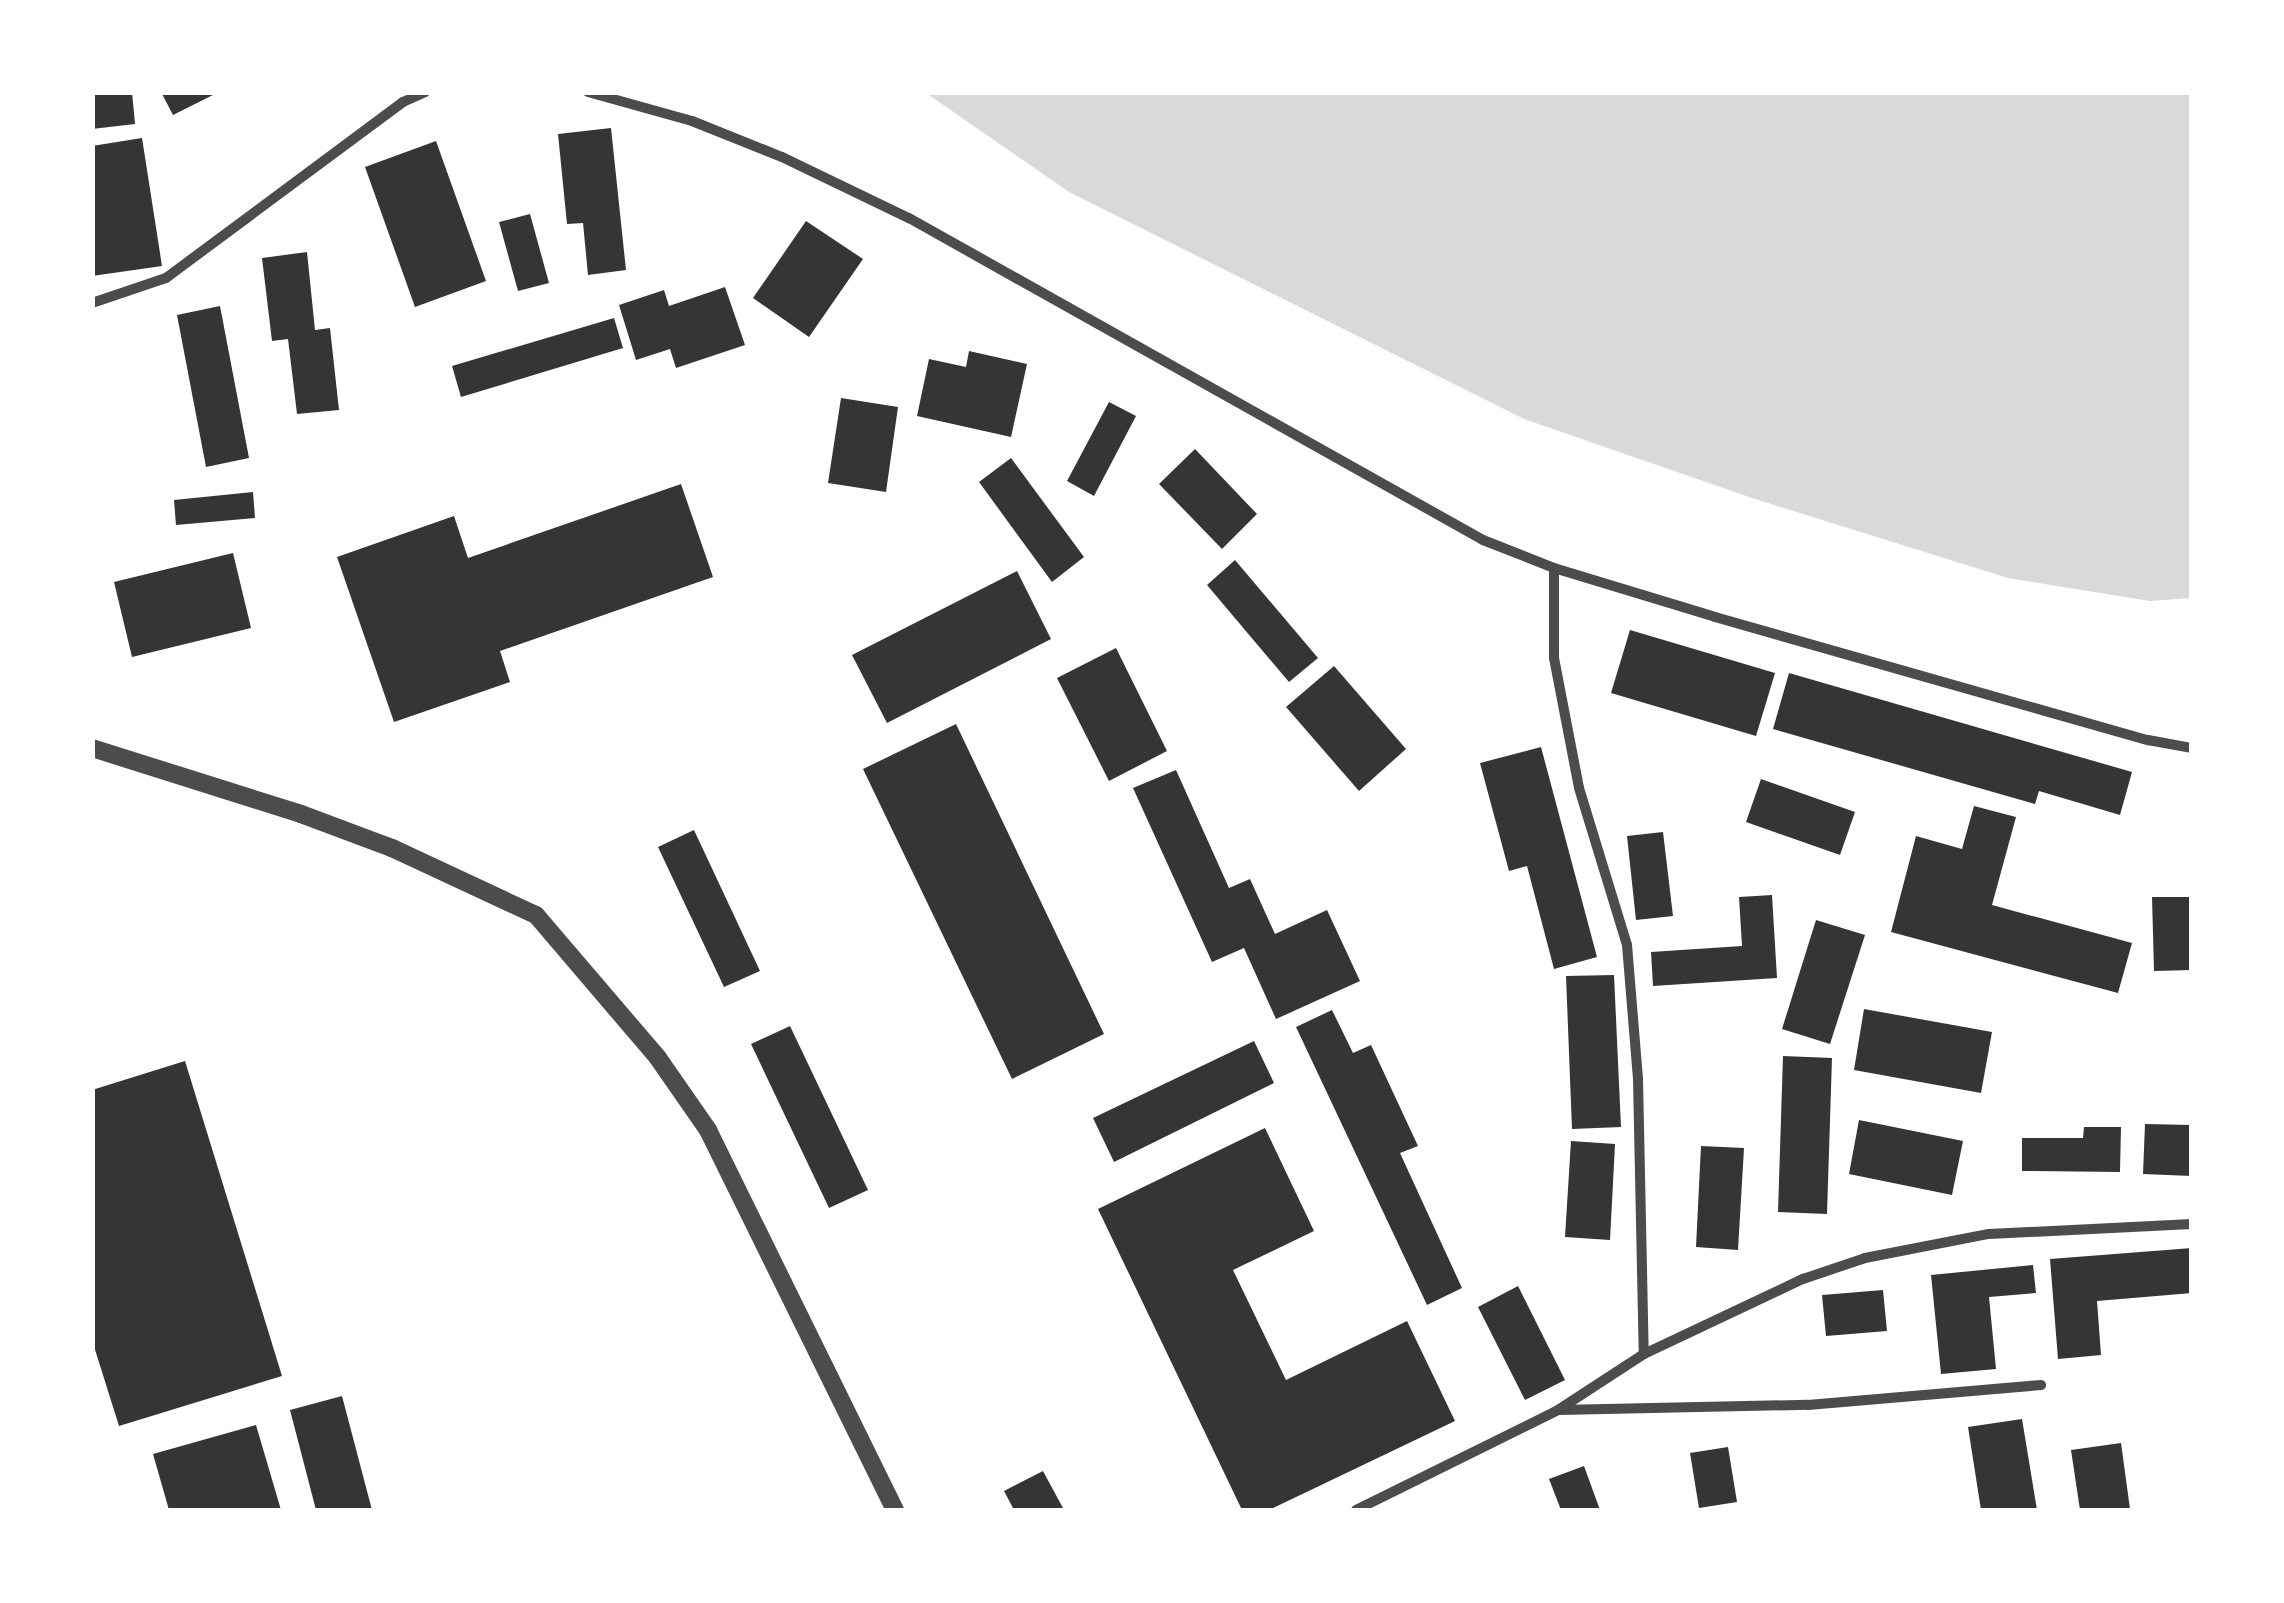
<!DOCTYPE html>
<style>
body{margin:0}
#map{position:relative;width:2284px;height:1603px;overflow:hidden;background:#fff;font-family:"PT Sans Narrow",sans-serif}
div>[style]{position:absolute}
.water>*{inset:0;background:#d9d9d9}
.building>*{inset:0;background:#353535}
.minor>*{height:10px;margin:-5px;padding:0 5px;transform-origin:5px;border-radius:5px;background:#4c4c4c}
.tertiary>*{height:18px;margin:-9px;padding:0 9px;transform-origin:9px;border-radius:9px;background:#4c4c4c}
span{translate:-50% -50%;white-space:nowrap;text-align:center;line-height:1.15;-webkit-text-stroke:8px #fff;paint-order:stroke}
.frame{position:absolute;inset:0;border:95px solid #fff;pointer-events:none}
</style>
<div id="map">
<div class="water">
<i style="clip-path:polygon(926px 93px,2191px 93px,2191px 598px,2150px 601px,2008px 578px,1755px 499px,1524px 419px,1069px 192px)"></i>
</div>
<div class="building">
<i style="clip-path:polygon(92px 92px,132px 92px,135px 124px,92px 129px)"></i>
<i style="clip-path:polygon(161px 92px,219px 92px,173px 115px)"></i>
<i style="clip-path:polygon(611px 128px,626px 270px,588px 275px,583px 223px,567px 224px,558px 134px)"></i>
<i style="clip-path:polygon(142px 138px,162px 266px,92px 276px,92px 146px)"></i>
<i style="clip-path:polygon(436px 141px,486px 281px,415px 307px,365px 167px)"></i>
<i style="clip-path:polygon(530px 214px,549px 283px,518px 291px,499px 222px)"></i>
<i style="clip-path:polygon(806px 221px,863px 259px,809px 337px,753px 298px)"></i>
<i style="clip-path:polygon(307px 252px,315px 330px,330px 328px,339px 410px,297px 414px,288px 339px,272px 341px,262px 258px)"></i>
<i style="clip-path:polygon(725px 287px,745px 345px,676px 368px,670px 349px,636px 360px,619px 305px,664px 290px,669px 306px)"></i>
<i style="clip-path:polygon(220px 306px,249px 458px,206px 467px,177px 315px)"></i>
<i style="clip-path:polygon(614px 318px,623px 348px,461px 397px,452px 366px)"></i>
<i style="clip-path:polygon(969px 351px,1027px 364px,1011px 437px,917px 416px,929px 359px,966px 367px)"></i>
<i style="clip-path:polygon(841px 398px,898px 407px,886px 492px,828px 483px)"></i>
<i style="clip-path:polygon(1109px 402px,1136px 416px,1094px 496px,1067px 481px)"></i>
<i style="clip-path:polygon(1195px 449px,1257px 514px,1222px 549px,1159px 484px)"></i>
<i style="clip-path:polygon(1011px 458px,1084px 557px,1052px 582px,979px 482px)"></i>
<i style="clip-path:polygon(681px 484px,713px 577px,500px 651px,510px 682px,394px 722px,337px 557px,454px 516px,468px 558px)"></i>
<i style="clip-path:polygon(253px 492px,255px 518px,176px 525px,174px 500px)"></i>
<i style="clip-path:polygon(233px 553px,251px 628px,132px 657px,114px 582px)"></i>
<i style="clip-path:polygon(1235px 560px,1318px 658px,1289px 682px,1207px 585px)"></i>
<i style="clip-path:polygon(1017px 571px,1051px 639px,887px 723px,852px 655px)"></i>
<i style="clip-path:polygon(1630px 630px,1775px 673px,1756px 736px,1611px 693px)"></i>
<i style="clip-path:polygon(1116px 648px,1167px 751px,1109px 781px,1057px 678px)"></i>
<i style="clip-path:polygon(1334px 666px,1406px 749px,1359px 791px,1286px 707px)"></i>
<i style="clip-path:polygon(1789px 673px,2132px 772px,2120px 815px,2039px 791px,2035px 804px,1773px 729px)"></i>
<i style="clip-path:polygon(956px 724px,1104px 1034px,1012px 1079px,863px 769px)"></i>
<i style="clip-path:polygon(1541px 747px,1597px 957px,1554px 969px,1527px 866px,1509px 871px,1480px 763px)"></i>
<i style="clip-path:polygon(1176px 770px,1229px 888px,1250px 879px,1275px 934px,1327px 910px,1360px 981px,1276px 1019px,1244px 948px,1212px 962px,1133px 788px)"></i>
<i style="clip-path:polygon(1761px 779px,1855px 812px,1840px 855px,1746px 822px)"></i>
<i style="clip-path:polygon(1974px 806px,2016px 817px,1992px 905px,2132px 943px,2118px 993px,1891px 932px,1916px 836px,1962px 849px)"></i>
<i style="clip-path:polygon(694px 830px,760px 971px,724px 987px,658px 847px)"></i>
<i style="clip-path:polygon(1663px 832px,1673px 916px,1636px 920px,1627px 836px)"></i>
<i style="clip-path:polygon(1772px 895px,1777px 978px,1653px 986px,1651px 952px,1742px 946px,1739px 897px)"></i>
<i style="clip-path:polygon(2152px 897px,2192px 897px,2192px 970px,2154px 971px)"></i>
<i style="clip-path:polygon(1816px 920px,1865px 935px,1830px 1044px,1782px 1029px)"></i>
<i style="clip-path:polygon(1614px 975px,1621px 1127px,1572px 1129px,1566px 976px)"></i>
<i style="clip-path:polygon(1864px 1009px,1992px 1032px,1981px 1093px,1854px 1070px)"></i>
<i style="clip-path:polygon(1332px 1010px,1353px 1053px,1371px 1045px,1418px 1146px,1400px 1153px,1462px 1288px,1427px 1305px,1296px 1027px)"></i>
<i style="clip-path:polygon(790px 1026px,868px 1190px,829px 1208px,751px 1044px)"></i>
<i style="clip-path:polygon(1254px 1041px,1274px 1083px,1114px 1162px,1093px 1118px)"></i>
<i style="clip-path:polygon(1783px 1056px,1832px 1058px,1827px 1214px,1778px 1212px)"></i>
<i style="clip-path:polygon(185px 1061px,282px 1376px,119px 1426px,92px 1340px,92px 1090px)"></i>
<i style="clip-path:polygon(1859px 1120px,1963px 1141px,1952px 1195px,1849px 1174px)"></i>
<i style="clip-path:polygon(2145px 1124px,2192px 1125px,2192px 1176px,2143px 1174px)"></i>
<i style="clip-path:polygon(2084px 1127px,2121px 1127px,2120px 1172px,2022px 1171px,2022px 1138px,2083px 1138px)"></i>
<i style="clip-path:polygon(1265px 1128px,1314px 1231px,1233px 1270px,1286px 1380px,1407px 1321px,1455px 1421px,1269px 1510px,1242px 1510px,1098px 1209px)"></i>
<i style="clip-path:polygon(1571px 1141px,1615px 1144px,1610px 1240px,1565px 1237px)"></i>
<i style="clip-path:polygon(1701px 1146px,1744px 1148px,1738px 1250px,1696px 1247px)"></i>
<i style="clip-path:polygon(2192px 1248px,2192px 1293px,2097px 1301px,2101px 1355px,2058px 1359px,2050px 1259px)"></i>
<i style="clip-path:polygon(2033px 1265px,2036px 1293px,1989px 1297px,1996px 1369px,1941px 1374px,1931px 1275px)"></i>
<i style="clip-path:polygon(1518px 1286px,1565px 1380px,1525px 1400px,1478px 1307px)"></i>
<i style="clip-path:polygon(1883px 1290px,1887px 1331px,1826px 1336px,1822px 1295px)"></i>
<i style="clip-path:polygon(342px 1396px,372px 1510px,316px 1510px,290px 1410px)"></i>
<i style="clip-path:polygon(2022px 1419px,2037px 1510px,1981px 1510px,1968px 1427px)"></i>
<i style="clip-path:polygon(256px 1425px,281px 1510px,169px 1510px,153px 1454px)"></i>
<i style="clip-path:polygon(2121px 1443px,2130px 1509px,2080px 1510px,2071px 1450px)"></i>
<i style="clip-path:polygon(1728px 1447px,1737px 1502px,1699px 1508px,1690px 1453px)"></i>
<i style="clip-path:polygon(1584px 1466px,1600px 1510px,1561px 1510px,1549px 1479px)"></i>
<i style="clip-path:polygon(1043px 1471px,1064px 1510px,1014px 1510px,1004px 1491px)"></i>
</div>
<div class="minor">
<i style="left:588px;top:92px;width:108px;rotate:15.6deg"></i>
<i style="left:692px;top:121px;width:97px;rotate:21.8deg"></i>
<i style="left:782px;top:157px;width:141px;rotate:25.7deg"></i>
<i style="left:909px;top:218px;width:658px;rotate:29.29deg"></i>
<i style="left:1483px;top:540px;width:76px;rotate:21.5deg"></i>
<i style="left:1554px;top:568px;width:168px;rotate:16.9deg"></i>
<i style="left:1715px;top:617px;width:450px;rotate:15.9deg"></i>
<i style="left:2148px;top:740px;width:45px;rotate:10.3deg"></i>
<i style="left:92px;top:303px;width:78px;rotate:-18.7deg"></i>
<i style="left:166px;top:278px;width:295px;rotate:-36.6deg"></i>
<i style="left:403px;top:102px;width:24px;rotate:-24deg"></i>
<i style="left:1554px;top:568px;width:90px;rotate:90deg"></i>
<i style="left:1554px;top:658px;width:132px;rotate:79.1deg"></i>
<i style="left:1579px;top:788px;width:164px;rotate:73deg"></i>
<i style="left:1627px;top:945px;width:134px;rotate:85.3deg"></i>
<i style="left:1638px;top:1079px;width:275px;rotate:88.8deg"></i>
<i style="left:1559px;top:1410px;width:249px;rotate:-1.2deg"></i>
<i style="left:1808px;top:1405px;width:234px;rotate:-4.9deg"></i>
<i style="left:1356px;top:1510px;width:225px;rotate:-26.3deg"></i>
<i style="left:1558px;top:1410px;width:103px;rotate:-33.1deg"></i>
<i style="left:1644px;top:1354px;width:176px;rotate:-25.3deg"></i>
<i style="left:1803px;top:1279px;width:65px;rotate:-18.7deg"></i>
<i style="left:1865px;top:1258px;width:126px;rotate:-11deg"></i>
<i style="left:1989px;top:1234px;width:203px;rotate:-2.8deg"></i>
</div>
<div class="tertiary">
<i style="left:92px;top:748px;width:219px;rotate:17.5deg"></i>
<i style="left:301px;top:814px;width:97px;rotate:20.5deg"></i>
<i style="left:392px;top:848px;width:159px;rotate:25deg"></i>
<i style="left:536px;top:915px;width:188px;rotate:49.5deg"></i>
<i style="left:658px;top:1058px;width:88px;rotate:55.2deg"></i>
<i style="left:708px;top:1130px;width:424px;rotate:63.8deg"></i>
</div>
<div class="frame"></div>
</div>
